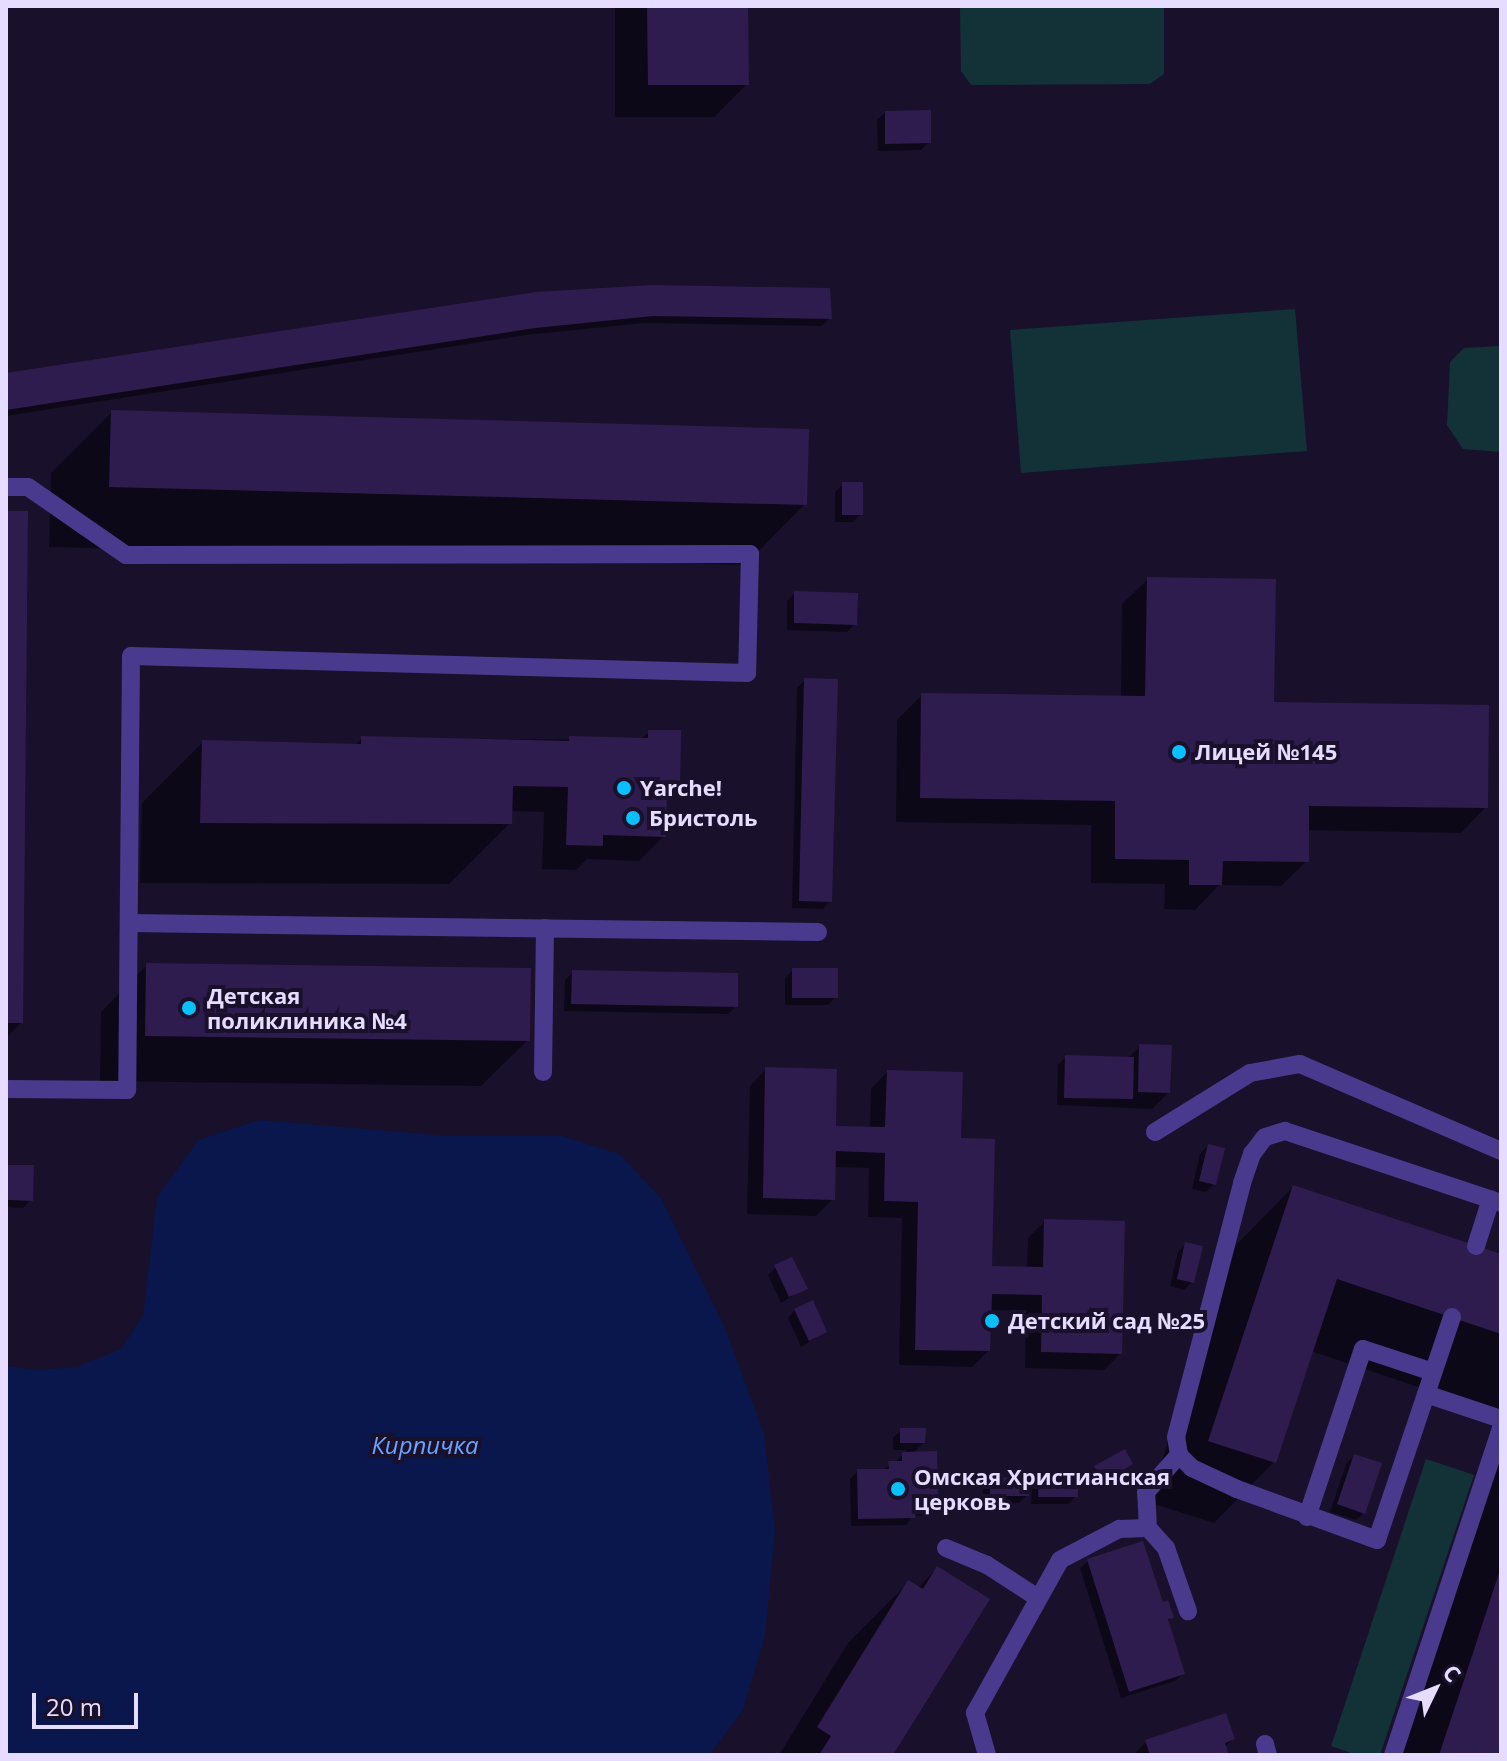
<!DOCTYPE html>
<meta charset="utf-8">
<style>
body{margin:0}
#map{position:relative;width:1507px;height:1761px;overflow:hidden;background:#19102c;font-family:"Open Sans",sans-serif}
div>[style]{position:absolute}
.green>*{inset:0;background:#133237}
.water>*{inset:0;background:#09174d}
.shadow>*{inset:0;background:#0007}
.building>*{inset:0;background:#2e1c4e}
.lane>*{height:18px;margin:-9px;padding:0 9px;transform-origin:9px;border-radius:9px;background:#4a3a8d}
.dots>*{width:22px;height:22px;translate:-50% -50%;box-sizing:border-box;border:4px solid #19102c;border-radius:50%}
span{translate:-50% -50%;white-space:nowrap;text-align:center;line-height:1.15;-webkit-text-stroke:8px #19102c;paint-order:stroke}
.poi-label{font-size:22px;color:#e5dcff;font-weight:700}
.left{translate:0 -50%;text-align:left}
.water-label{font-size:24px;color:#6aa3ff;font-style:italic}
.frame{position:absolute;inset:0;border:8px solid #e5dcff;pointer-events:none}
.north{position:absolute;left:1395px;top:1649px;width:80px;height:80px;-webkit-text-stroke:6px #19102c;paint-order:stroke;rotate:47deg;font-size:22px;font-weight:700;line-height:32px;text-align:center;color:#e5dcff}
.north::after{content:'';display:block;margin:auto;width:28px;height:36px;background:#e5dcff;clip-path:polygon(50% 0,100% 100%,50% 72%,0 100%)}
.scale{position:absolute;left:32px;top:1693px;width:106px;height:36px;box-sizing:border-box;border:4px solid #e5dcff;border-top:0;padding-left:10px;font-size:24px;line-height:28px;white-space:nowrap;color:#e5dcff;-webkit-text-stroke:6px #19102c;paint-order:stroke}
</style>
<div id="map">
<div class="green">
<i style="clip-path:polygon(960px 6px,1164px 6px,1164px 74px,1150px 84px,971px 85px,961px 71px)"></i>
<i style="clip-path:polygon(1295px 309px,1307px 451px,1021px 473px,1010px 330px)"></i>
<i style="clip-path:polygon(1501px 346px,1501px 452px,1463px 449px,1447px 425px,1450px 362px,1464px 348px)"></i>
<i style="clip-path:polygon(1426px 1459px,1474px 1475px,1380px 1755px,1357px 1755px,1331px 1746px)"></i>
</div>
<div class="water">
<i style="clip-path:polygon(260px 1120px,447px 1136px,562px 1136px,619px 1154px,661px 1198px,725px 1328px,764px 1434px,775px 1530px,765px 1636px,742px 1712px,709px 1755px,6px 1755px,6px 1366px,36px 1370px,77px 1367px,121px 1349px,143px 1316px,157px 1198px,198px 1140px)"></i>
</div>
<div class="shadow">
<i style="clip-path:polygon(615px 6px,746px 6px,747px 84px,714px 117px,615px 117px)"></i>
<i style="clip-path:polygon(885px 113px,929px 142px,921px 150px,878px 151px,877px 120px)"></i>
<i style="clip-path:polygon(536px 294px,830px 318px,822px 326px,644px 323px,526px 335px,6px 416px,6px 376px)"></i>
<i style="clip-path:polygon(112px 412px,805px 504px,745px 565px,49px 547px,51px 473px)"></i>
<i style="clip-path:polygon(843px 484px,861px 514px,853px 522px,835px 522px,835px 492px)"></i>
<i style="clip-path:polygon(6px 513px,21px 1023px,6px 1038px)"></i>
<i style="clip-path:polygon(1148px 579px,1272px 704px,1486px 807px,1461px 833px,1307px 830px,1307px 861px,1281px 886px,1219px 885px,1195px 910px,1164px 909px,1165px 884px,1091px 883px,1091px 825px,896px 822px,897px 720px,922px 695px,1121px 698px,1122px 604px)"></i>
<i style="clip-path:polygon(795px 593px,855px 624px,847px 632px,787px 630px,787px 601px)"></i>
<i style="clip-path:polygon(805px 680px,830px 901px,823px 909px,792px 908px,797px 688px)"></i>
<i style="clip-path:polygon(649px 732px,678px 788px,665px 801px,664px 836px,639px 861px,587px 859px,576px 870px,542px 869px,544px 812px,511px 811px,510px 823px,449px 884px,140px 883px,142px 803px,203px 742px,354px 746px,362px 738px,640px 740px)"></i>
<i style="clip-path:polygon(147px 965px,528px 1040px,481px 1086px,100px 1081px,101px 1012px)"></i>
<i style="clip-path:polygon(793px 970px,836px 997px,828px 1005px,785px 1005px,785px 978px)"></i>
<i style="clip-path:polygon(573px 972px,736px 1006px,728px 1014px,564px 1011px,565px 980px)"></i>
<i style="clip-path:polygon(1140px 1046px,1169px 1092px,1152px 1109px,1057px 1105px,1058px 1065px,1066px 1057px,1127px 1059px)"></i>
<i style="clip-path:polygon(766px 1069px,834px 1128px,870px 1129px,871px 1089px,887px 1072px,959px 1140px,990px 1268px,1027px 1269px,1028px 1238px,1045px 1221px,1120px 1354px,1104px 1370px,1025px 1368px,1026px 1311px,989px 1310px,988px 1351px,972px 1367px,899px 1365px,902px 1218px,868px 1217px,869px 1168px,833px 1167px,833px 1199px,816px 1216px,747px 1214px,750px 1086px)"></i>
<i style="clip-path:polygon(1208px 1146px,1214px 1184px,1206px 1192px,1192px 1189px,1200px 1154px)"></i>
<i style="clip-path:polygon(9px 1167px,31px 1200px,23px 1208px,6px 1207px)"></i>
<i style="clip-path:polygon(1293px 1187px,1501px 1256px,1501px 1415px,1311px 1351px,1274px 1462px,1214px 1523px,1148px 1502px,1233px 1248px)"></i>
<i style="clip-path:polygon(1186px 1244px,1192px 1282px,1184px 1290px,1170px 1286px,1178px 1252px)"></i>
<i style="clip-path:polygon(776px 1267px,805px 1288px,781px 1303px,768px 1275px)"></i>
<i style="clip-path:polygon(795px 1310px,825px 1332px,801px 1347px,788px 1318px)"></i>
<i style="clip-path:polygon(901px 1430px,924px 1443px,912px 1454px,936px 1508px,928px 1515px,913px 1516px,906px 1525px,851px 1526px,850px 1479px,858px 1471px,881px 1471px,895px 1462px,907px 1450px,893px 1450px,893px 1438px)"></i>
<i style="clip-path:polygon(1501px 1450px,1501px 1755px,1399px 1755px)"></i>
<i style="clip-path:polygon(1354px 1456px,1364px 1513px,1356px 1520px,1330px 1512px,1346px 1464px)"></i>
<i style="clip-path:polygon(1131px 1464px,1095px 1488px,1088px 1476px,1095px 1468px)"></i>
<i style="clip-path:polygon(991px 1479px,1027px 1495px,1019px 1503px,983px 1503px,983px 1487px)"></i>
<i style="clip-path:polygon(1039px 1480px,1076px 1496px,1068px 1504px,1031px 1504px,1032px 1488px)"></i>
<i style="clip-path:polygon(1088px 1561px,1161px 1604px,1171px 1617px,1167px 1622px,1183px 1674px,1175px 1681px,1121px 1698px,1080px 1568px)"></i>
<i style="clip-path:polygon(937px 1568px,891px 1755px,779px 1755px,848px 1643px,909px 1582px,918px 1588px)"></i>
<i style="clip-path:polygon(1233px 1739px,1225px 1747px,1227px 1755px,1133px 1755px,1146px 1742px)"></i>
</div>
<div class="building">
<i style="clip-path:polygon(647px 6px,748px 6px,749px 85px,648px 85px)"></i>
<i style="clip-path:polygon(931px 110px,931px 143px,885px 144px,885px 111px)"></i>
<i style="clip-path:polygon(652px 285px,830px 288px,832px 319px,653px 316px,535px 328px,6px 410px,6px 373px,536px 292px)"></i>
<i style="clip-path:polygon(111px 410px,809px 429px,807px 505px,109px 487px)"></i>
<i style="clip-path:polygon(842px 482px,863px 482px,863px 515px,842px 515px)"></i>
<i style="clip-path:polygon(6px 511px,28px 511px,23px 1023px,6px 1023px)"></i>
<i style="clip-path:polygon(1147px 577px,1276px 579px,1274px 702px,1489px 705px,1488px 808px,1309px 806px,1309px 862px,1223px 861px,1222px 885px,1189px 885px,1189px 860px,1115px 859px,1115px 801px,920px 798px,921px 693px,1145px 696px)"></i>
<i style="clip-path:polygon(794px 591px,858px 593px,857px 625px,794px 623px)"></i>
<i style="clip-path:polygon(804px 678px,838px 679px,832px 902px,799px 901px)"></i>
<i style="clip-path:polygon(648px 730px,681px 730px,680px 789px,667px 789px,666px 837px,603px 835px,603px 846px,566px 845px,568px 787px,513px 786px,512px 824px,200px 823px,202px 740px,361px 744px,361px 736px,569px 741px,569px 736px,648px 738px)"></i>
<i style="clip-path:polygon(146px 963px,531px 968px,530px 1041px,145px 1036px)"></i>
<i style="clip-path:polygon(792px 968px,838px 968px,838px 998px,792px 998px)"></i>
<i style="clip-path:polygon(572px 970px,738px 973px,738px 1007px,571px 1004px)"></i>
<i style="clip-path:polygon(1139px 1044px,1172px 1045px,1170px 1093px,1138px 1092px)"></i>
<i style="clip-path:polygon(1065px 1055px,1134px 1057px,1133px 1099px,1064px 1098px)"></i>
<i style="clip-path:polygon(765px 1067px,837px 1069px,836px 1126px,885px 1127px,887px 1070px,963px 1072px,961px 1138px,995px 1139px,992px 1266px,1043px 1267px,1044px 1219px,1125px 1221px,1122px 1354px,1041px 1352px,1042px 1295px,992px 1294px,990px 1351px,915px 1350px,918px 1202px,884px 1201px,885px 1153px,836px 1151px,835px 1200px,763px 1198px)"></i>
<i style="clip-path:polygon(1208px 1144px,1225px 1148px,1216px 1185px,1199px 1181px)"></i>
<i style="clip-path:polygon(8px 1165px,34px 1165px,33px 1201px,8px 1200px)"></i>
<i style="clip-path:polygon(1293px 1185px,1501px 1254px,1501px 1334px,1337px 1279px,1276px 1463px,1208px 1441px)"></i>
<i style="clip-path:polygon(1185px 1242px,1203px 1246px,1194px 1283px,1177px 1279px)"></i>
<i style="clip-path:polygon(792px 1257px,808px 1289px,789px 1297px,774px 1265px)"></i>
<i style="clip-path:polygon(813px 1300px,827px 1332px,809px 1341px,794px 1309px)"></i>
<i style="clip-path:polygon(900px 1428px,926px 1428px,925px 1443px,900px 1443px)"></i>
<i style="clip-path:polygon(1125px 1449px,1133px 1464px,1103px 1482px,1094px 1466px)"></i>
<i style="clip-path:polygon(937px 1451px,938px 1508px,916px 1509px,915px 1518px,858px 1519px,857px 1469px,889px 1469px,888px 1461px,902px 1461px,902px 1452px)"></i>
<i style="clip-path:polygon(1354px 1454px,1382px 1463px,1365px 1514px,1337px 1504px)"></i>
<i style="clip-path:polygon(990px 1477px,1029px 1478px,1029px 1496px,990px 1496px)"></i>
<i style="clip-path:polygon(1039px 1478px,1078px 1478px,1078px 1497px,1038px 1497px)"></i>
<i style="clip-path:polygon(1143px 1541px,1163px 1602px,1168px 1600px,1174px 1618px,1168px 1619px,1185px 1674px,1129px 1692px,1087px 1559px)"></i>
<i style="clip-path:polygon(937px 1566px,990px 1599px,893px 1755px,819px 1755px,831px 1736px,817px 1727px,908px 1580px,923px 1589px)"></i>
<i style="clip-path:polygon(1500px 1570px,1501px 1755px,1439px 1755px,1470px 1662px)"></i>
<i style="clip-path:polygon(1226px 1713px,1235px 1739px,1225px 1743px,1229px 1755px,1150px 1755px,1145px 1740px)"></i>
</div>
<div class="lane">
<i style="left:6px;top:487px;width:22px"></i>
<i style="left:28px;top:487px;width:119px;rotate:34.8deg"></i>
<i style="left:126px;top:555px;width:624px;rotate:-0.09deg"></i>
<i style="left:750px;top:554px;width:119px;rotate:91.4deg"></i>
<i style="left:747px;top:673px;width:616px;rotate:-178.42deg"></i>
<i style="left:131px;top:656px;width:434px;rotate:90.5deg"></i>
<i style="left:127px;top:1090px;width:121px;rotate:-179.5deg"></i>
<i style="left:129px;top:923px;width:689px;rotate:0.75deg"></i>
<i style="left:543px;top:1072px;width:144px;rotate:-89.2deg"></i>
<i style="left:1155px;top:1132px;width:112px;rotate:-31.8deg"></i>
<i style="left:1250px;top:1073px;width:51px;rotate:-10.2deg"></i>
<i style="left:1300px;top:1064px;width:219px;rotate:23.4deg"></i>
<i style="left:1476px;top:1246px;width:49px;rotate:-72.3deg"></i>
<i style="left:1452px;top:1317px;width:235px;rotate:108.6deg"></i>
<i style="left:1377px;top:1540px;width:149px;rotate:-160deg"></i>
<i style="left:1237px;top:1489px;width:50px;rotate:-155deg"></i>
<i style="left:1192px;top:1468px;width:18px;rotate:-135deg"></i>
<i style="left:1179px;top:1455px;width:18px;rotate:-99deg"></i>
<i style="left:1176px;top:1437px;width:262px;rotate:-75.4deg"></i>
<i style="left:1242px;top:1183px;width:31px;rotate:-71deg"></i>
<i style="left:1252px;top:1154px;width:21px;rotate:-53deg"></i>
<i style="left:1265px;top:1137px;width:21px;rotate:-17deg"></i>
<i style="left:1285px;top:1131px;width:228px;rotate:18.4deg"></i>
<i style="left:1426px;top:1394px;width:79px;rotate:18.4deg"></i>
<i style="left:1307px;top:1517px;width:177px;rotate:-71.6deg"></i>
<i style="left:1363px;top:1349px;width:74px;rotate:18.2deg"></i>
<i style="left:1148px;top:1528px;width:36px;rotate:-93deg"></i>
<i style="left:1146px;top:1492px;width:50px;rotate:-48.3deg"></i>
<i style="left:946px;top:1548px;width:44px;rotate:22.5deg"></i>
<i style="left:987px;top:1565px;width:57px;rotate:32.9deg"></i>
<i style="left:1265px;top:1744px;width:11px;rotate:75deg"></i>
<i style="left:987px;top:1755px;width:44px;rotate:-105.9deg"></i>
<i style="left:975px;top:1713px;width:175px;rotate:-60.9deg"></i>
<i style="left:1060px;top:1560px;width:67px;rotate:-27.7deg"></i>
<i style="left:1119px;top:1529px;width:29px;rotate:-2deg"></i>
<i style="left:1148px;top:1528px;width:27px;rotate:48deg"></i>
<i style="left:1166px;top:1548px;width:67px;rotate:70.8deg"></i>
<i style="left:1393px;top:1755px;width:344px;rotate:-71.7deg"></i>
</div>
<div class="dots">
<i style="left:1179px;top:752px;background:#08c0ff"></i>
<i style="left:624px;top:788px;background:#08c0ff"></i>
<i style="left:633px;top:818px;background:#08c0ff"></i>
<i style="left:189px;top:1008px;background:#08c0ff"></i>
<i style="left:992px;top:1321px;background:#08c0ff"></i>
<i style="left:898px;top:1489px;background:#08c0ff"></i>
</div>
<div class="poi-label">
<span class="left" style="left:1195px;top:752px">Лицей №145</span>
<span class="left" style="left:640px;top:788px">Yarche!</span>
<span class="left" style="left:649px;top:818px">Бристоль</span>
<span class="left" style="left:207px;top:1008px">Детская<br>поликлиника №4</span>
<span class="left" style="left:1008px;top:1321px">Детский сад №25</span>
<span class="left" style="left:914px;top:1489px">Омская Христианская<br>церковь</span>
</div>
<div class="water-label">
<span style="left:425px;top:1445px">Кирпичка</span>
</div>
<div class="frame"></div>
<div class="north">С</div>
<div class="scale">20 m</div>
</div>
